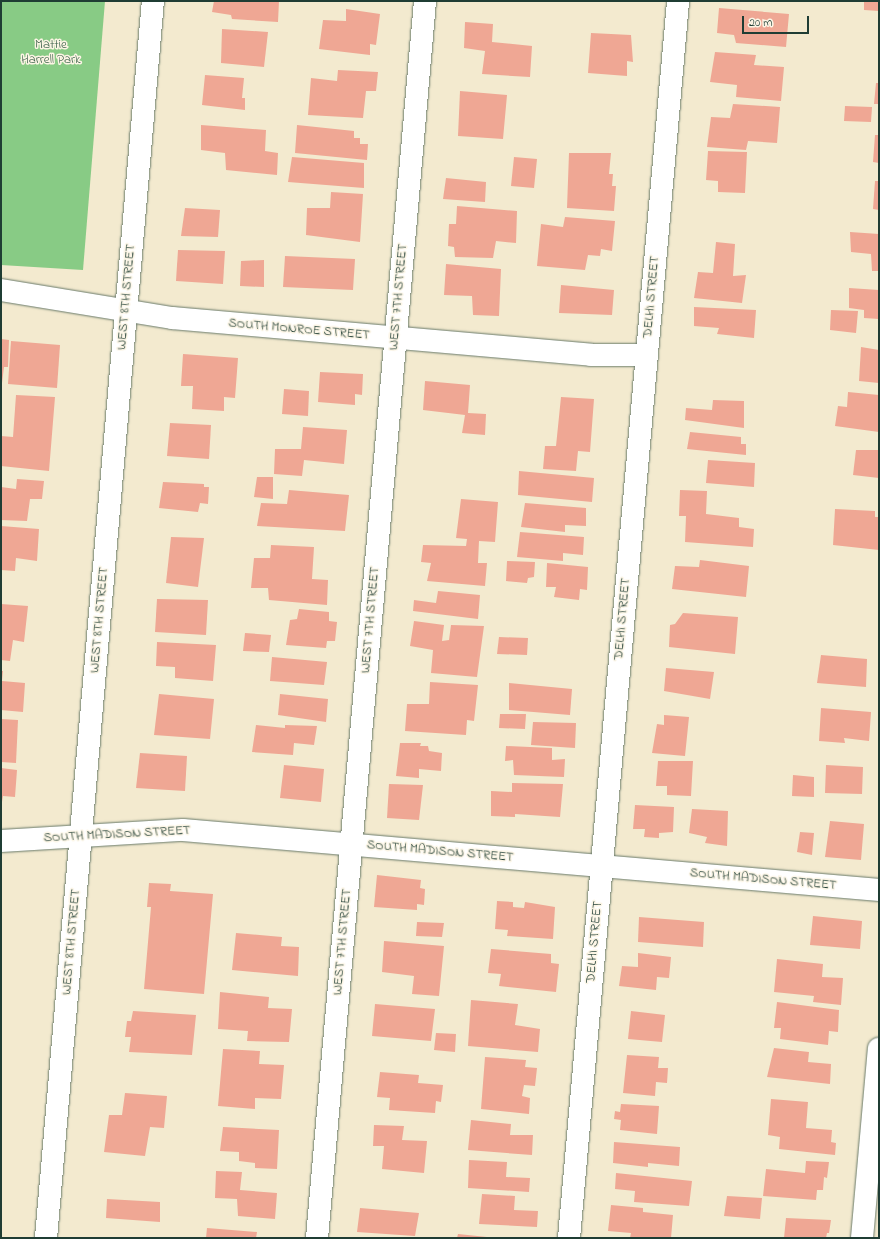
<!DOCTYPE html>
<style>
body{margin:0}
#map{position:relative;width:880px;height:1239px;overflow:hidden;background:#f3eacf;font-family:"Indie Flower",sans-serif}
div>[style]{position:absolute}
.green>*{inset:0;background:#88cb85}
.building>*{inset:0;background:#efa794}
.roads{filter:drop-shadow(0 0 1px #697a6a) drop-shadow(0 0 1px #697a6a)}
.minor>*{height:22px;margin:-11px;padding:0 11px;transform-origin:11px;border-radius:11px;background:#fff}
.tertiary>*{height:22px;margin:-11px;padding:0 11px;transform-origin:11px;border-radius:11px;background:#fff}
span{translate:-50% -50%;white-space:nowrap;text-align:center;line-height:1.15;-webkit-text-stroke:3px #fcf5e5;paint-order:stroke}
.park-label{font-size:13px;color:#396048}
.street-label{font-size:13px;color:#1f3d34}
.frame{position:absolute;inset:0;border:2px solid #1f3d34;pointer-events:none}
.scale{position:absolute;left:742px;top:16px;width:67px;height:18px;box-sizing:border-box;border:2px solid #1f3d34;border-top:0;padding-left:5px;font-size:12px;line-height:14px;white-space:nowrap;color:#1f3d34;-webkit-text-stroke:3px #fcf5e5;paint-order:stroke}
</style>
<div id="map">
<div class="green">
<i style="clip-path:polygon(1px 1px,105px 1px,83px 270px,1px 265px)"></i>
</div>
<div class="building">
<i style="clip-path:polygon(214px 1px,279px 1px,278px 22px,232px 19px,231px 15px,212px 12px)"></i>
<i style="clip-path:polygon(864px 1px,879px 1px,879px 11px,864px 10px)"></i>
<i style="clip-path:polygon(719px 8px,789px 14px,786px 47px,736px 43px,734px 35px,717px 33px)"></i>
<i style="clip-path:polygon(346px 9px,380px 14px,376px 45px,370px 44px,370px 55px,319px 49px,323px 20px,346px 21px)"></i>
<i style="clip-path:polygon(465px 22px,493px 24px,492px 42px,532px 46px,530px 77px,482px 74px,485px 51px,464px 48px)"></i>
<i style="clip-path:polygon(222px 29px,268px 32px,264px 67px,221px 63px)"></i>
<i style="clip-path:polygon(591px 33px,631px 35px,633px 62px,627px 61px,627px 76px,588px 73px)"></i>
<i style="clip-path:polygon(715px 52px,756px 55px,754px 65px,784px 67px,781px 101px,736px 97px,737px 85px,710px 82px)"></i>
<i style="clip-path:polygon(338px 70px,378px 72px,376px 91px,366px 91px,363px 118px,308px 115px,311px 78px,337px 81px)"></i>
<i style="clip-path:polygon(205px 75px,244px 78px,242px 98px,245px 98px,245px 110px,202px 105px)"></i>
<i style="clip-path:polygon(876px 83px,879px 83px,879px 104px,874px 104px)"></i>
<i style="clip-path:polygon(460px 91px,507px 95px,503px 139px,458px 136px)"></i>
<i style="clip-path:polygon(733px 104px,780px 107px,777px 143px,748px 141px,746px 150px,707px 147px,711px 117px,730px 118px)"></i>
<i style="clip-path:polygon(845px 106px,872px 107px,871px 122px,844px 121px)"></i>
<i style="clip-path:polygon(201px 125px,266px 130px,265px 151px,278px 153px,277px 175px,226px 170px,225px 153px,201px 150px)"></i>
<i style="clip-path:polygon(297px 125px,354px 131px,354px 138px,360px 138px,360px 144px,368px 144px,367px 160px,295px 153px)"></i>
<i style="clip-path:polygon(875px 135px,879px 135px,879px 163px,873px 162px)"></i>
<i style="clip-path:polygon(708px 151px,747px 152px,745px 193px,718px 192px,718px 181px,706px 180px)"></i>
<i style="clip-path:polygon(569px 153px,611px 153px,609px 174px,613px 174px,612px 186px,616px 186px,614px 211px,567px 208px)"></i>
<i style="clip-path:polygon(292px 157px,364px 163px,364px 188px,288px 182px)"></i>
<i style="clip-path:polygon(514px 157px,537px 159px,534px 188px,511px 186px)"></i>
<i style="clip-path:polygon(446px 178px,486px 182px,485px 202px,443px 199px)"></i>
<i style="clip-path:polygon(875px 181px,879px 181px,879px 210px,873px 209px)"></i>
<i style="clip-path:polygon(331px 192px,363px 194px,360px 242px,306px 235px,307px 208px,330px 208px)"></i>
<i style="clip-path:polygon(457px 206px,517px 211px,516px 243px,496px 241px,493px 258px,455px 257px,454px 247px,448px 246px,449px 224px,456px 224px)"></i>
<i style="clip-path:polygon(185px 208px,220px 210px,218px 237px,181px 236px)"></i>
<i style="clip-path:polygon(565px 217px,615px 221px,612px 251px,601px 249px,600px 256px,588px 255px,585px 270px,537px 266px,541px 224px,563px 227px)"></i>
<i style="clip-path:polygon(850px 232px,879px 234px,879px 271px,872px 271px,871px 254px,851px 252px)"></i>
<i style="clip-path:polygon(716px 242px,735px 244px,733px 276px,746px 275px,742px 303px,694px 298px,698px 272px,713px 273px)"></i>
<i style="clip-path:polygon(178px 250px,225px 251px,223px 284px,176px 281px)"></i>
<i style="clip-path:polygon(285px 256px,355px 259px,353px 290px,283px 287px)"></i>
<i style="clip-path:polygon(264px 260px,264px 287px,240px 286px,241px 261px)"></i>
<i style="clip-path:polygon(446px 264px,501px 269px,499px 316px,473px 315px,472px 296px,444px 295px)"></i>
<i style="clip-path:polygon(561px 285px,614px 290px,612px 315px,559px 313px)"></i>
<i style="clip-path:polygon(849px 288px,879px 290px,879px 319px,864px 318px,864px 310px,849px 308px)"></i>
<i style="clip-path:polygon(694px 307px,756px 310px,754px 338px,717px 334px,719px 328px,694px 326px)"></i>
<i style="clip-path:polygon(831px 310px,858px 311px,856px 333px,830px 330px)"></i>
<i style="clip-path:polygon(1px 339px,9px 340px,8px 367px,4px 367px,2px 383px)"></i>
<i style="clip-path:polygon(11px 341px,60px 345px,57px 388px,8px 384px)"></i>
<i style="clip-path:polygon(861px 347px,879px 350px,879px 383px,859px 381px)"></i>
<i style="clip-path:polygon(183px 354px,238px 358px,235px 398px,224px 397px,224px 411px,192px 409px,193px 386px,181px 386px)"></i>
<i style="clip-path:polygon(320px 372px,363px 374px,362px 395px,355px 394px,355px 405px,318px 402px)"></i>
<i style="clip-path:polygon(425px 381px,470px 385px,468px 413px,486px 414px,485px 435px,462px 433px,465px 415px,423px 410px)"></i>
<i style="clip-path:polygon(284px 389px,309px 391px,308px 416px,282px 414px)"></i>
<i style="clip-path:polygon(848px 392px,879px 395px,879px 432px,835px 426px,838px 406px,847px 407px)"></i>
<i style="clip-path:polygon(16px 395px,55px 397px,49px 471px,1px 466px,1px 436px,13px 437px)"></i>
<i style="clip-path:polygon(561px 397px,594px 399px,590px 452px,578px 451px,576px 471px,543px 469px,545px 446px,556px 446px)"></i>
<i style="clip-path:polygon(713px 400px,744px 401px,744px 428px,685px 420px,686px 408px,712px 410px)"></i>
<i style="clip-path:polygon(170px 423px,211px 425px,209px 459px,167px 456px)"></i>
<i style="clip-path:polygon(303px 427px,347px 430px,344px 464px,304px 460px,302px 476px,274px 474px,275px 449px,301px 449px)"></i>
<i style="clip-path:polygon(690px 432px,741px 437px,741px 444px,746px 444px,746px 455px,687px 449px)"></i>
<i style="clip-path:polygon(856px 450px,879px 450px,879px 478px,853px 475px)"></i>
<i style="clip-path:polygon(708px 460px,755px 463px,754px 487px,706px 483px)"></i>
<i style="clip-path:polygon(519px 471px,594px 478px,592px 502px,518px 495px)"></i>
<i style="clip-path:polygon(257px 477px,273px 477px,273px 499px,254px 497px)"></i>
<i style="clip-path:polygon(17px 479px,44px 481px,42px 499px,30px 499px,27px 521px,1px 520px,1px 487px,16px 489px)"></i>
<i style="clip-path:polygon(163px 482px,204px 484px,204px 487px,209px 487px,208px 504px,200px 503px,198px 512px,159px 508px)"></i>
<i style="clip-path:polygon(289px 490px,349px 495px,345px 531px,257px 526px,261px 503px,287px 504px)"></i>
<i style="clip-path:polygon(680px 490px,707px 491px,706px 514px,739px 518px,739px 527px,754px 529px,753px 547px,685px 542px,686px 516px,679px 516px)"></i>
<i style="clip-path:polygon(461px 499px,498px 502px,495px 542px,479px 541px,478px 563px,487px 563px,485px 586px,427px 581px,431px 563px,421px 562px,423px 545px,466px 546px,467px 539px,456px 538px)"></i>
<i style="clip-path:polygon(525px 503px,586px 508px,586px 526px,565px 525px,565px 532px,521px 527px)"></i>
<i style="clip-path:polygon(835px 509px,875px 511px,875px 517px,879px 517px,879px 550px,833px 545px)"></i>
<i style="clip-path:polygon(1px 526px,39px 529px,37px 561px,16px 558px,15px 571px,1px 570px)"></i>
<i style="clip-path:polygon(520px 532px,584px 537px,583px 555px,563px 553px,563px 561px,517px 557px)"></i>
<i style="clip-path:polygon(171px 537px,204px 538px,198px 587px,166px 583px)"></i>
<i style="clip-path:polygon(271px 545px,314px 547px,312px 579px,328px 580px,327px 605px,269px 600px,268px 588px,251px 588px,254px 558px,270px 558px)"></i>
<i style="clip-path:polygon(700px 560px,749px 566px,746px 597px,672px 589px,675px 566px,699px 567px)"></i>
<i style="clip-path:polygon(507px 561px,535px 562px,534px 577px,528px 578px,527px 583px,506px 581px)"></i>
<i style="clip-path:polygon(547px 563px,588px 567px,587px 590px,580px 589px,579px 600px,554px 597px,556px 587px,546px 587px)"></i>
<i style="clip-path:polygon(438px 591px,480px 595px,478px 619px,413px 611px,414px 600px,436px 603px)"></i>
<i style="clip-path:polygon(157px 599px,208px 600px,206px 635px,155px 632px)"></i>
<i style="clip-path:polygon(1px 604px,28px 606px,24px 642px,13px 640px,10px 661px,1px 660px)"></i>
<i style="clip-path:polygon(299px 609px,329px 612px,329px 621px,337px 622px,335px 641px,327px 641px,326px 648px,286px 645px,290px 620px,297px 619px)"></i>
<i style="clip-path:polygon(683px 613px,738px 617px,735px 654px,669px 647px,670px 625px,675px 624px)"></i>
<i style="clip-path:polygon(414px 621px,444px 625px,442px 641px,449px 640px,451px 625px,484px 626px,477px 677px,431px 673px,433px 650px,410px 646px)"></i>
<i style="clip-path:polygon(245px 633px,271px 635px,269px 652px,243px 651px)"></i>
<i style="clip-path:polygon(499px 637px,528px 638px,527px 655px,497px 654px)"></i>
<i style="clip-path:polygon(157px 642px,216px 645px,213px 681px,175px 678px,175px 667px,156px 666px)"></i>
<i style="clip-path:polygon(821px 655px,867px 659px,866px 687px,817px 683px)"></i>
<i style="clip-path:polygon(272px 657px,327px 662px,324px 685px,270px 681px)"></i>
<i style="clip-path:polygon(666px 668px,714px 672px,710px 699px,664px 691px)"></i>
<i style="clip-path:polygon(1px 671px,3px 671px,2px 681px,25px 683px,23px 712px,1px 710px)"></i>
<i style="clip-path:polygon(430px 682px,478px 685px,474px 721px,467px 720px,466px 735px,405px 731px,407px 704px,429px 704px)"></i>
<i style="clip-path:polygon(509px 683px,572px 689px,570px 715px,509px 710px)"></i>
<i style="clip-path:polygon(159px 694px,214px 699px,210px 739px,154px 735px)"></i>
<i style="clip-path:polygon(280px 694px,328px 699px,326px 722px,278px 715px)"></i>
<i style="clip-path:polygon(821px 708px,871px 712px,869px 741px,844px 738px,845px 743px,819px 741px)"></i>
<i style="clip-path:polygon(500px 714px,526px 714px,525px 729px,499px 728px)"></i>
<i style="clip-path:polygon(664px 715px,689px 717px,685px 756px,652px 753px,657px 724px,664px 725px)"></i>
<i style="clip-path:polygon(1px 719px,18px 720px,16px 763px,1px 762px)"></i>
<i style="clip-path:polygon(533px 722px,576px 723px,575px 748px,531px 745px)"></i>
<i style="clip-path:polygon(256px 725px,285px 728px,285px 725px,317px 726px,314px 745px,294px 743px,293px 755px,252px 752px)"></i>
<i style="clip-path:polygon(400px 743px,421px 743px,420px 746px,428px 746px,429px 751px,442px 753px,441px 771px,419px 769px,419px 778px,396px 776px)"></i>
<i style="clip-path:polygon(506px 746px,552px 748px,552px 760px,565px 759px,564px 777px,514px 775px,513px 760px,505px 761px)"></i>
<i style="clip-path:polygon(140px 753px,187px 756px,185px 791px,136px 788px)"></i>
<i style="clip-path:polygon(658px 761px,693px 761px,691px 796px,667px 795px,667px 786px,656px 786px)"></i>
<i style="clip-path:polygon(284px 765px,324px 769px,321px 802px,280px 798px)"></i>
<i style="clip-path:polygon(826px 765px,863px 767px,862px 794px,825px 793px)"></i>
<i style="clip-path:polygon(1px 768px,17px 770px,15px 797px,3px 796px,2px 802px)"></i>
<i style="clip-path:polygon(793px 775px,814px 777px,814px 797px,792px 796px)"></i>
<i style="clip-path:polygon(512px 783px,563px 784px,560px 817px,515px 814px,515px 817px,491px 816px,491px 791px,512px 792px)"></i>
<i style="clip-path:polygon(389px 784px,423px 785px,419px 820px,387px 818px)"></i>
<i style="clip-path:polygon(635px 805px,674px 807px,673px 832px,659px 833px,659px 838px,644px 837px,645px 829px,633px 829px)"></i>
<i style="clip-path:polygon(692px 809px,728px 811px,727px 846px,705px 843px,707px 837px,689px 833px)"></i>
<i style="clip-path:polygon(830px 821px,864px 824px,861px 860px,825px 857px)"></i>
<i style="clip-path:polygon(800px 832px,814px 833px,812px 855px,797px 852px)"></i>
<i style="clip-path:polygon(377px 875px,421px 880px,420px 888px,425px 889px,424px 905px,417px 904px,417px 910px,374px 907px)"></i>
<i style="clip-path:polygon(149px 883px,171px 884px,170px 891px,213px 894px,204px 994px,144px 989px,151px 907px,147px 907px)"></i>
<i style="clip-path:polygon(497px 901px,513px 902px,513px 907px,524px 908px,525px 902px,555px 907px,553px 939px,507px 936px,508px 930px,495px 929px)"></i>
<i style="clip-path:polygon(813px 916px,862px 921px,860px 949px,810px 945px)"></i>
<i style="clip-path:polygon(639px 917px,704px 922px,703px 947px,638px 942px)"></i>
<i style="clip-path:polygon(417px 922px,444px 923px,442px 937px,416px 936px)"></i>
<i style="clip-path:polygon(236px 933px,282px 937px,281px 946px,299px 947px,298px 976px,232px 970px)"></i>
<i style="clip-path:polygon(384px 941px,444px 946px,439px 996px,412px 994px,414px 976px,382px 972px)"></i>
<i style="clip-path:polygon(491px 949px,551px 954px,551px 963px,559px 964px,556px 992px,499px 986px,501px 974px,488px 973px)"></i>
<i style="clip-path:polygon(638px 953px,671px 957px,669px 978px,657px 977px,656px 990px,619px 986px,622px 966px,638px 967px)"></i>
<i style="clip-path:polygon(777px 959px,823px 964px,822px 977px,843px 978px,841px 1005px,813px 1002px,814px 996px,774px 992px)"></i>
<i style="clip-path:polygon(220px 992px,269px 997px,268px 1008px,292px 1009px,289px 1042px,247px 1041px,248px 1031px,218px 1029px)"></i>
<i style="clip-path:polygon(471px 1000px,518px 1004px,515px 1025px,540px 1029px,538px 1052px,468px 1046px)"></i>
<i style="clip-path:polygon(777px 1002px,839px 1010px,838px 1032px,829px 1031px,828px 1045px,780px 1039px,781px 1028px,774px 1028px)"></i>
<i style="clip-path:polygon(375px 1004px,435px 1009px,431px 1041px,372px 1036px)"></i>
<i style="clip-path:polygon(133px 1011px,196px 1015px,192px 1055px,129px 1052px,131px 1037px,125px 1037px,127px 1021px,131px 1021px)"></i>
<i style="clip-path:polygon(631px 1011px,665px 1015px,662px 1042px,628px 1039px)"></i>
<i style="clip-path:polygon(436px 1033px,456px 1034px,455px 1052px,434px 1050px)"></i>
<i style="clip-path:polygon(774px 1048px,809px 1052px,808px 1062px,831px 1064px,830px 1084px,767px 1077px)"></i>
<i style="clip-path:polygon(223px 1049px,260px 1051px,259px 1064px,284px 1065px,281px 1099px,255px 1098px,255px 1109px,218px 1106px)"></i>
<i style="clip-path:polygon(627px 1055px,659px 1057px,658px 1068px,668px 1068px,667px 1083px,656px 1082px,655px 1096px,623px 1093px)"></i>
<i style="clip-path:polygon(485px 1057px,526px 1060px,525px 1067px,537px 1068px,535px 1086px,524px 1085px,522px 1096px,530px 1098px,529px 1114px,481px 1109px)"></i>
<i style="clip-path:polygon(380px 1072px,419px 1075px,418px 1083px,443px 1085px,441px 1102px,436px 1101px,435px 1113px,389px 1110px,390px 1098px,377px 1097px)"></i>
<i style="clip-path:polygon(125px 1093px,167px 1096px,164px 1128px,150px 1127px,145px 1156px,104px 1152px,109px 1115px,122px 1115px)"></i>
<i style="clip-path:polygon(771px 1099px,808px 1102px,806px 1128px,832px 1130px,831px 1142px,836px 1143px,835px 1155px,779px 1149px,780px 1137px,768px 1135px)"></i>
<i style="clip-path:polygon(621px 1104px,659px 1106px,657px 1134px,620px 1130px,621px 1120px,614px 1119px,615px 1111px,620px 1112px)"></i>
<i style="clip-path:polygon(471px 1120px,511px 1124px,510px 1135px,533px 1135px,532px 1155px,468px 1150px)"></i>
<i style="clip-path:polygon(374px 1125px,404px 1126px,402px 1140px,427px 1141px,424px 1173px,382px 1169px,384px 1146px,373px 1146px)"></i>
<i style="clip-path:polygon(223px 1127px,279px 1130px,277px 1169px,255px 1168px,255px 1163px,239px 1161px,239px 1152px,220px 1151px)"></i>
<i style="clip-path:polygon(614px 1142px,680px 1147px,679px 1166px,648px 1163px,648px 1167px,613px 1163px)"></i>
<i style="clip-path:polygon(469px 1160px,507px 1162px,506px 1177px,530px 1178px,529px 1192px,468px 1188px)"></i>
<i style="clip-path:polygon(806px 1161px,829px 1162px,827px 1178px,824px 1177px,823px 1190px,817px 1190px,816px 1200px,763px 1196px,766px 1169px,805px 1173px)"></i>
<i style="clip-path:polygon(216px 1171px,242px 1172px,240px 1190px,277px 1193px,275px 1219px,238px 1216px,237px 1199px,215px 1198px)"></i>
<i style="clip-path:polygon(616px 1173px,692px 1181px,689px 1206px,634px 1202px,635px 1191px,615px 1189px)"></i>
<i style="clip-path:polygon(482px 1194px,515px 1196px,514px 1210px,538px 1211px,537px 1227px,479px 1224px)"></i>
<i style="clip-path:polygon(727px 1196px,762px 1198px,760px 1219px,724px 1216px)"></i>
<i style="clip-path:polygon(107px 1199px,160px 1202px,160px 1222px,106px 1218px)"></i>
<i style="clip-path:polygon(611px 1205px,643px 1208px,643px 1212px,673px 1215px,671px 1238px,630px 1238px,631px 1233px,608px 1231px)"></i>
<i style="clip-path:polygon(360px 1208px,419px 1213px,415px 1236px,357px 1232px)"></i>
<i style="clip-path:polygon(786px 1218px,831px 1220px,829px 1233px,827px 1233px,826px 1238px,784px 1238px)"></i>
<i style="clip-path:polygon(207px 1228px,257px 1232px,256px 1238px,206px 1238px)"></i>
<i style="clip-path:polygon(458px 1234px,487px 1237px,487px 1238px,457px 1238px)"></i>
</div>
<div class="roads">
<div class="minor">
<i style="left:1px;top:290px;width:173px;rotate:9.3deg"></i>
<i style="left:172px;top:318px;width:421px;rotate:5deg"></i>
<i style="left:591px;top:355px;width:56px"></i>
<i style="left:1px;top:841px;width:182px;rotate:-3.5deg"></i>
<i style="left:183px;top:830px;width:699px;rotate:4.93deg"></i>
<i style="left:317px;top:1238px;width:1242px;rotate:-85.01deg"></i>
<i style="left:569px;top:1238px;width:1242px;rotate:-84.96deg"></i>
<i style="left:862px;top:1238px;width:190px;rotate:-84.9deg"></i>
</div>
<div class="tertiary">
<i style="left:46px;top:1238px;width:1242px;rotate:-85.06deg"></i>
</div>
</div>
<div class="park-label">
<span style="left:51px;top:53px">Mattie<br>Harrell Park</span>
</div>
<div class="street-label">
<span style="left:127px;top:297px;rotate:-85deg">WEST 8TH STREET</span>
<span style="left:399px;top:297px;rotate:-85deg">WEST 7TH STREET</span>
<span style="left:652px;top:297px;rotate:-85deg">DELHI STREET</span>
<span style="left:299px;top:330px;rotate:5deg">SOUTH MONROE STREET</span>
<span style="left:623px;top:619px;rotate:-85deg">DELHI STREET</span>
<span style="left:100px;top:620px;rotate:-85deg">WEST 8TH STREET</span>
<span style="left:371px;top:620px;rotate:-85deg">WEST 7TH STREET</span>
<span style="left:117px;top:835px;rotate:-3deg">SOUTH MADISON STREET</span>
<span style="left:440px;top:852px;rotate:5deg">SOUTH MADISON STREET</span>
<span style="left:763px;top:880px;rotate:5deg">SOUTH MADISON STREET</span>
<span style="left:72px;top:942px;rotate:-85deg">WEST 8TH STREET</span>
<span style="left:343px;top:942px;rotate:-85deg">WEST 7TH STREET</span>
<span style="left:595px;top:942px;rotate:-85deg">DELHI STREET</span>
</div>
<div class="frame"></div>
<div class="scale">20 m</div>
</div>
